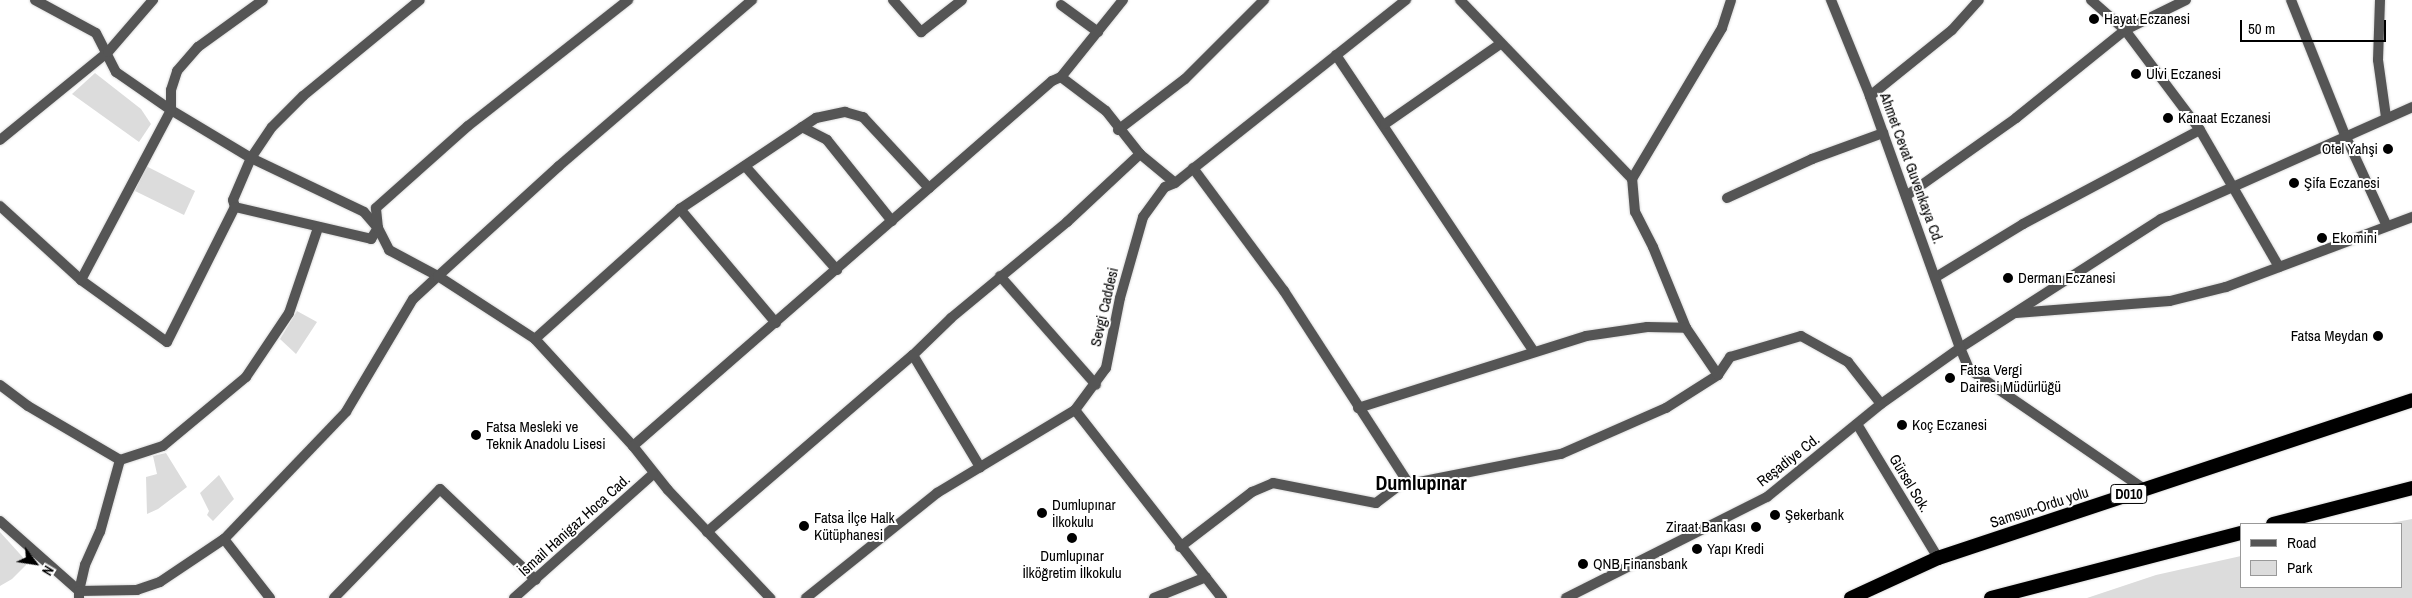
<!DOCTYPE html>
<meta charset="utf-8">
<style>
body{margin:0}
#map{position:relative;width:2412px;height:598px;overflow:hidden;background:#fff;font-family:"Archivo Narrow",sans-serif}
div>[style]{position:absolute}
.green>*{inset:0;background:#dcdcdc}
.roads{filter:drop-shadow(0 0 1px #dbdbdb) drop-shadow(0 0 1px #dbdbdb)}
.pedestrian>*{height:10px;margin:-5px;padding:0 5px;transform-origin:5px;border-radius:5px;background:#555}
.minor>*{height:10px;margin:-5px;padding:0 5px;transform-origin:5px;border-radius:5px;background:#555}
.trunk>*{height:14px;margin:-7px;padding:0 7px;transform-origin:7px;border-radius:7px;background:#000}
.dots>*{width:14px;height:14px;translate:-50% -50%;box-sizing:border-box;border:2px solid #fff;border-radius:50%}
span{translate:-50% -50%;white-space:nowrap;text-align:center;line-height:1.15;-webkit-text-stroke:4px #fff;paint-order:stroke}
.shield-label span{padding:1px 4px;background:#fff;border:1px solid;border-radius:4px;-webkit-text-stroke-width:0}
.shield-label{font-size:14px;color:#000;font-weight:700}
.poi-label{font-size:15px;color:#000}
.left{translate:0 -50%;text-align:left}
.right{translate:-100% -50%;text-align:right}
.street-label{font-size:15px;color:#000}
.district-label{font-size:20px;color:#000;font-weight:700}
.legend{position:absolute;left:2240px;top:523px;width:162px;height:65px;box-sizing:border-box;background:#fff;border:1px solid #999;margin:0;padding:6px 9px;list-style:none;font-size:15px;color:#000}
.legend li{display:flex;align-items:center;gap:10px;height:25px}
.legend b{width:25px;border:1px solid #999}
.north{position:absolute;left:10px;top:538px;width:50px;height:50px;-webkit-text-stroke:4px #fff;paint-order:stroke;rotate:121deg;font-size:14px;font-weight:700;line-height:20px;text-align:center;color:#000}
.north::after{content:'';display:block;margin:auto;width:18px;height:22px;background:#000;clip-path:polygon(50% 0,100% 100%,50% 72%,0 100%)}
.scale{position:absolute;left:2240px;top:20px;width:146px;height:22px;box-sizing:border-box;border:2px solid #000;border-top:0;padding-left:6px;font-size:15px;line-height:18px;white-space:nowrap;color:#000;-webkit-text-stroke:4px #fff;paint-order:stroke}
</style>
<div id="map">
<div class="green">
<i style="clip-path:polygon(95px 73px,141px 109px,151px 124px,139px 142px,72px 94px)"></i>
<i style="clip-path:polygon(146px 166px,195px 191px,184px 215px,135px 191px)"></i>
<i style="clip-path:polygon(297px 311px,317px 322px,296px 354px,280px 339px)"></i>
<i style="clip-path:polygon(166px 453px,187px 487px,158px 509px,147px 514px,146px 477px,157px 474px,153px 456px)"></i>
<i style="clip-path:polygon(219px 475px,234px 499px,213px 521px,207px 515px,209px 511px,200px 493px)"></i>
<i style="clip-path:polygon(2412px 519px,2412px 598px,2087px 598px,2156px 575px,2241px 556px,2241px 587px,2401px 587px,2401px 524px,2386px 524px)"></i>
<i style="clip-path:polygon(0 532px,28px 563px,12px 579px,0 586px)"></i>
</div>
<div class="roads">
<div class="pedestrian">
<i style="left:2091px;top:0;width:45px;rotate:41.4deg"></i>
<i style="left:2125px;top:30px;width:125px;rotate:53.1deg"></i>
<i style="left:2200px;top:130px;width:158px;rotate:60deg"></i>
<i style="left:2291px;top:0;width:145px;rotate:68.2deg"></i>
<i style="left:2345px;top:135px;width:98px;rotate:65.3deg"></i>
<i style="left:2380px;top:0;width:60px;rotate:91.9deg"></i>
<i style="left:2378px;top:60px;width:58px;rotate:82deg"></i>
<i style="left:1870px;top:96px;width:105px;rotate:-38.8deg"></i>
<i style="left:1952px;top:30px;width:40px;rotate:-48deg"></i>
<i style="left:1906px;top:196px;width:135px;rotate:-35.3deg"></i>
<i style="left:2016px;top:118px;width:140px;rotate:-38.9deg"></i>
<i style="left:2125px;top:30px;width:68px;rotate:-26.2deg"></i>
<i style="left:1936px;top:277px;width:102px;rotate:-31.3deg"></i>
<i style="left:2023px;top:224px;width:200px;rotate:-28deg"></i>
<i style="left:2016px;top:313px;width:154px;rotate:-4.5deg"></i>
<i style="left:2170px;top:301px;width:58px;rotate:-14deg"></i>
<i style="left:2226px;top:287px;width:199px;rotate:-20.6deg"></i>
<i style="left:2144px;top:489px;width:212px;rotate:-145.6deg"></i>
<i style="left:1969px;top:369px;width:23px;rotate:-113deg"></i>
<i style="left:1960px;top:348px;width:239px;rotate:-32.7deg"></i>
<i style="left:2161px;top:219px;width:275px;rotate:-24deg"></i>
</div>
<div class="minor">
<i style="left:35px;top:0;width:69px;rotate:28.4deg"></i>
<i style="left:96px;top:33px;width:44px;rotate:62.9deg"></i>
<i style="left:116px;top:72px;width:67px;rotate:34.6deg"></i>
<i style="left:171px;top:110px;width:93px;rotate:31deg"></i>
<i style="left:251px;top:158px;width:125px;rotate:25.5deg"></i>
<i style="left:364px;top:212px;width:21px;rotate:49deg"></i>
<i style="left:378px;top:228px;width:25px;rotate:63deg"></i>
<i style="left:389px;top:250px;width:55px;rotate:28deg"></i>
<i style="left:438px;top:276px;width:34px;rotate:137deg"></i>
<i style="left:413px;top:299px;width:131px;rotate:120.7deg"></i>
<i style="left:346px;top:412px;width:176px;rotate:133.8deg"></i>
<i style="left:224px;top:539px;width:77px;rotate:146.1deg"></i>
<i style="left:160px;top:582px;width:24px;rotate:161deg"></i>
<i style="left:137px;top:590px;width:58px;rotate:179deg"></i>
<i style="left:79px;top:591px;width:27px;rotate:-77deg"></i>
<i style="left:85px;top:565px;width:36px;rotate:-66deg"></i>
<i style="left:100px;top:532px;width:75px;rotate:-74.5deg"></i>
<i style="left:752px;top:0;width:255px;rotate:139.3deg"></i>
<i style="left:559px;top:166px;width:164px;rotate:137.7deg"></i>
<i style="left:438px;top:276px;width:116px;rotate:33deg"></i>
<i style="left:535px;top:339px;width:145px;rotate:47.5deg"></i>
<i style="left:633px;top:446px;width:56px;rotate:51.5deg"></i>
<i style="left:668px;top:490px;width:149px;rotate:46.6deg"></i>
<i style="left:893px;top:0;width:43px;rotate:48.8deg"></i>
<i style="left:921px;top:32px;width:52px;rotate:-38deg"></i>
<i style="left:1460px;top:0;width:248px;rotate:46.1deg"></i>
<i style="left:1061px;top:5px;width:46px;rotate:36.1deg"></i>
<i style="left:1336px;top:55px;width:355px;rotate:56.3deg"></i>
<i style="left:1061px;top:77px;width:56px;rotate:37.1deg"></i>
<i style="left:1106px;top:111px;width:55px;rotate:51.7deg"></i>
<i style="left:1140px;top:154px;width:45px;rotate:39.6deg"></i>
<i style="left:1385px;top:124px;width:140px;rotate:-34.8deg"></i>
<i style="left:802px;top:127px;width:28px;rotate:27deg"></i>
<i style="left:827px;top:140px;width:104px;rotate:51.3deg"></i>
<i style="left:1118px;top:130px;width:84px;rotate:-37.3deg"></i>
<i style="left:1185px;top:79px;width:112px;rotate:-45deg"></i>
<i style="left:0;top:140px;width:139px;rotate:-39.2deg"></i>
<i style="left:108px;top:52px;width:69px;rotate:-49.1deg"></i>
<i style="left:745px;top:166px;width:139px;rotate:48.5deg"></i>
<i style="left:1193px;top:168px;width:153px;rotate:53.5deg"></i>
<i style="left:1284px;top:291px;width:230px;rotate:57.1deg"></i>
<i style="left:1409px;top:484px;width:155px;rotate:-11.2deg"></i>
<i style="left:1561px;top:454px;width:115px;rotate:-23.7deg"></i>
<i style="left:1666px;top:408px;width:62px;rotate:-32.4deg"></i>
<i style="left:1718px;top:375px;width:22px;rotate:-56deg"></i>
<i style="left:1730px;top:357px;width:74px;rotate:-16.5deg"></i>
<i style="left:1801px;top:336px;width:54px;rotate:29deg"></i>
<i style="left:1848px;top:362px;width:53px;rotate:51.8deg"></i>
<i style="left:1727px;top:198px;width:94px;rotate:-24.6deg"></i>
<i style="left:1812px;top:159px;width:76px;rotate:-20.1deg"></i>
<i style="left:0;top:206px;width:110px;rotate:42.4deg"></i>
<i style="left:81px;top:280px;width:106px;rotate:35.8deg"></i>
<i style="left:167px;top:342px;width:151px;rotate:-63.3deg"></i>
<i style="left:235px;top:207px;width:7px;rotate:-106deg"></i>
<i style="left:233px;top:200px;width:46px;rotate:-66.8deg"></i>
<i style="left:251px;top:158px;width:37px;rotate:-56deg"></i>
<i style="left:272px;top:127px;width:44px;rotate:-45deg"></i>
<i style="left:303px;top:96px;width:151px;rotate:-39.4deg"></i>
<i style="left:235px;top:207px;width:140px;rotate:13.2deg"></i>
<i style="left:371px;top:239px;width:13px;rotate:-58deg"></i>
<i style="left:378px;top:228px;width:20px;rotate:-96deg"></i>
<i style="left:376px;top:208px;width:123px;rotate:-41.7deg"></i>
<i style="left:468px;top:126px;width:204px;rotate:-38.2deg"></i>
<i style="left:680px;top:209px;width:149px;rotate:49.9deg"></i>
<i style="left:1000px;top:276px;width:145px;rotate:48.6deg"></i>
<i style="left:81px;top:280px;width:192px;rotate:-62.1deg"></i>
<i style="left:171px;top:110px;width:20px;rotate:-90deg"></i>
<i style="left:171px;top:90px;width:20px;rotate:-72deg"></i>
<i style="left:177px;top:71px;width:32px;rotate:-49deg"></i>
<i style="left:198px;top:47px;width:80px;rotate:-35.9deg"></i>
<i style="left:535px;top:339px;width:195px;rotate:-41.9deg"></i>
<i style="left:680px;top:209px;width:164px;rotate:-33.8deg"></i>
<i style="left:816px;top:118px;width:30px;rotate:-12deg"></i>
<i style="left:845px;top:112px;width:19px;rotate:16deg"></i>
<i style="left:863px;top:117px;width:97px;rotate:47.1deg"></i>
<i style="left:913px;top:355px;width:131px;rotate:59.1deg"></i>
<i style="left:1718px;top:375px;width:57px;rotate:-124.2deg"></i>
<i style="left:1686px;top:328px;width:87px;rotate:-112.2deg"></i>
<i style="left:1653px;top:247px;width:39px;rotate:-117deg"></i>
<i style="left:1635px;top:212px;width:33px;rotate:-95deg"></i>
<i style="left:1632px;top:179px;width:176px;rotate:-59.2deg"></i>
<i style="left:1722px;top:28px;width:29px;rotate:-72deg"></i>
<i style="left:0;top:385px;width:35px;rotate:37deg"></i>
<i style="left:28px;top:406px;width:107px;rotate:30.4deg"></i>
<i style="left:120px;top:460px;width:45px;rotate:-18deg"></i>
<i style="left:163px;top:446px;width:108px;rotate:-39.7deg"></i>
<i style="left:246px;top:377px;width:77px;rotate:-56.1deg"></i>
<i style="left:289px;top:313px;width:90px;rotate:-71.2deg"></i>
<i style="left:1358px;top:408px;width:239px;rotate:-17.5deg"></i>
<i style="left:1586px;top:336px;width:62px;rotate:-8.4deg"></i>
<i style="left:1647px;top:327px;width:39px;rotate:1deg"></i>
<i style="left:1075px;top:410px;width:239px;rotate:52deg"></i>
<i style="left:1857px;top:424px;width:157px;rotate:58.8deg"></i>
<i style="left:633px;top:446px;width:556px;rotate:-41.06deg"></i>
<i style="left:1052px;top:81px;width:10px;rotate:-24deg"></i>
<i style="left:1061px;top:77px;width:99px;rotate:-51.2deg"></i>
<i style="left:0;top:521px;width:106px;rotate:41.5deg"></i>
<i style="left:79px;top:591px;width:7px;rotate:90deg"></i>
<i style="left:707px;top:532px;width:272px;rotate:-40.7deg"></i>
<i style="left:913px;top:355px;width:53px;rotate:-44.2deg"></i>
<i style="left:951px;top:318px;width:151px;rotate:-39.6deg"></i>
<i style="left:1067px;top:222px;width:100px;rotate:-43deg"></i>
<i style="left:224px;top:539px;width:75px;rotate:52.1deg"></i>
<i style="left:1180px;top:547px;width:91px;rotate:-37.4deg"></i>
<i style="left:1252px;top:492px;width:23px;rotate:-23deg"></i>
<i style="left:1273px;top:483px;width:105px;rotate:11deg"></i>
<i style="left:1376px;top:503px;width:38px;rotate:-37deg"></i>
<i style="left:334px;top:598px;width:152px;rotate:-45.8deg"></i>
<i style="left:440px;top:489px;width:132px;rotate:43.5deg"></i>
<i style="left:514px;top:598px;width:186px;rotate:-41.7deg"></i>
<i style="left:806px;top:598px;width:168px;rotate:-38.7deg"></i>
<i style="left:937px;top:493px;width:161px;rotate:-31deg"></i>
<i style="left:1075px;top:410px;width:52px;rotate:-53.6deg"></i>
<i style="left:1106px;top:368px;width:71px;rotate:-78.7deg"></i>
<i style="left:1120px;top:298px;width:84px;rotate:-74.1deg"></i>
<i style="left:1143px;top:217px;width:37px;rotate:-54deg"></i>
<i style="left:1165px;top:187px;width:11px;rotate:-22deg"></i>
<i style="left:1175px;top:183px;width:295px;rotate:-38.4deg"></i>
<i style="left:1154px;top:598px;width:56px;rotate:-22deg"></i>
<i style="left:1566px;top:598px;width:225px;rotate:-26.7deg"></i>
<i style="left:1767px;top:497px;width:147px;rotate:-39.2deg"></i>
<i style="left:1881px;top:404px;width:97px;rotate:-35.3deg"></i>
<i style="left:1960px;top:348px;width:268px;rotate:-109.7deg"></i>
<i style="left:1870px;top:96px;width:104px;rotate:-112.1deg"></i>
</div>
<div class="trunk">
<i style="left:2273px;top:524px;width:144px;rotate:-14.5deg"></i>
<i style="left:1851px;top:598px;width:96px;rotate:-24.7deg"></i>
<i style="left:1938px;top:558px;width:500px;rotate:-18.4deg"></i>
<i style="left:1991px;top:598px;width:258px;rotate:-14.6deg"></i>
</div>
</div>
<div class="dots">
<i style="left:2094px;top:19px;background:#000"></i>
<i style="left:2136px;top:74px;background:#000"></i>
<i style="left:2168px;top:118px;background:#000"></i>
<i style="left:2388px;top:149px;background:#000"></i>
<i style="left:2294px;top:183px;background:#000"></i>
<i style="left:2322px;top:238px;background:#000"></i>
<i style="left:2008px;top:278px;background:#000"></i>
<i style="left:2378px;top:336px;background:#000"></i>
<i style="left:1950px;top:378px;background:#000"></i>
<i style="left:1902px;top:425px;background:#000"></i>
<i style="left:476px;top:435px;background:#000"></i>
<i style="left:1042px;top:513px;background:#000"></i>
<i style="left:1775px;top:515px;background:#000"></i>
<i style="left:804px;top:526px;background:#000"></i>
<i style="left:1756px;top:527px;background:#000"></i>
<i style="left:1072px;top:538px;background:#000"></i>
<i style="left:1697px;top:549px;background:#000"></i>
<i style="left:1583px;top:564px;background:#000"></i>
</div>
<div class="shield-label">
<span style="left:2129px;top:494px">D010</span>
</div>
<div class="poi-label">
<span class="left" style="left:2104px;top:19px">Hayat Eczanesi</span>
<span class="left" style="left:2146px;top:74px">Ulvi Eczanesi</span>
<span class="left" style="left:2178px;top:118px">Kanaat Eczanesi</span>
<span class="right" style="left:2378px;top:149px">Otel Yahşi</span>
<span class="left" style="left:2304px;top:183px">Şifa Eczanesi</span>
<span class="left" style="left:2332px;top:238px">Ekomini</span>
<span class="left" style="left:2018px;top:278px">Derman Eczanesi</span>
<span class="right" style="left:2368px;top:336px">Fatsa Meydan</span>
<span class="left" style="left:1960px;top:378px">Fatsa Vergi<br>Dairesi Müdürlüğü</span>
<span class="left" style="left:1912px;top:425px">Koç Eczanesi</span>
<span class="left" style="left:486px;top:435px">Fatsa Mesleki ve<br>Teknik Anadolu Lisesi</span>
<span class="left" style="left:1052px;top:513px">Dumlupınar<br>İlkokulu</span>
<span class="left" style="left:1785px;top:515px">Şekerbank</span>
<span class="left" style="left:814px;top:526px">Fatsa İlçe Halk<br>Kütüphanesi</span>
<span class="right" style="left:1746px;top:527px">Ziraat Bankası</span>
<span class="left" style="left:1707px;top:549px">Yapı Kredi</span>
<span style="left:1072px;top:564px">Dumlupınar<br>İlköğretim İlkokulu</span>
<span class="left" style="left:1593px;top:564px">QNB Finansbank</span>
</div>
<div class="street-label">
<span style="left:1912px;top:168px;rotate:70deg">Ahmet Cevat Guvenkaya Cd.</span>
<span style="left:1104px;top:307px;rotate:-77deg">Sevgi Caddesi</span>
<span style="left:1788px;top:460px;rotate:-38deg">Reşadiye Cd.</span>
<span style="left:1910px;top:483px;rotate:59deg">Gürsel Sok.</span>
<span style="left:2039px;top:507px;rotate:-18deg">Samsun-Ordu yolu</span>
<span style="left:574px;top:525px;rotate:-42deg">İsmail Hanigaz Hoca Cad.</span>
</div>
<div class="district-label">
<span style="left:1421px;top:482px">Dumlupınar</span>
</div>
<ul class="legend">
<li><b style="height:6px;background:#555"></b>Road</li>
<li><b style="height:14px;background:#dcdcdc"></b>Park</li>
</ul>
<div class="north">N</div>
<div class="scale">50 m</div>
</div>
